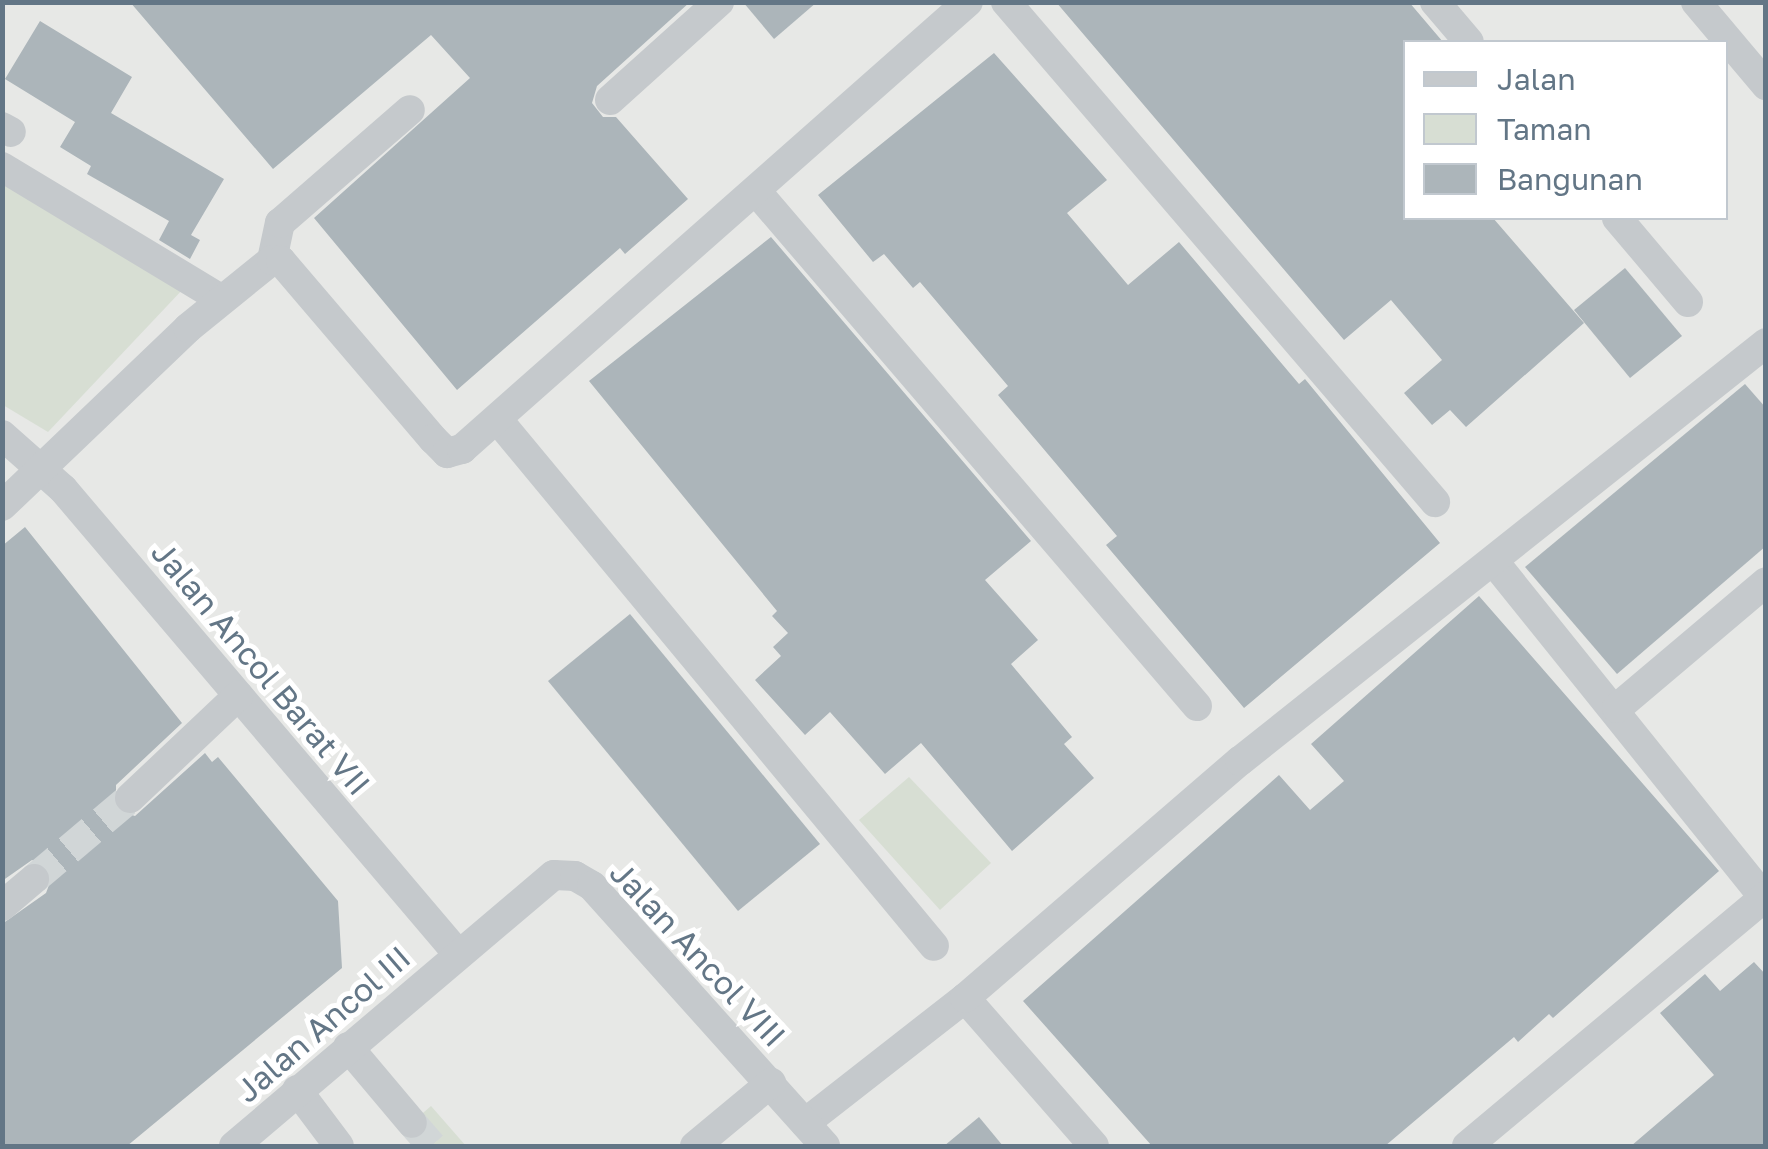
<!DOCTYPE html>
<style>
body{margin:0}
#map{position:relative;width:1768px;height:1149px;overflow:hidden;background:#f6f6f2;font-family:"Golos Text",sans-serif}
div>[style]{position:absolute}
.built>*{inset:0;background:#e7e8e6}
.green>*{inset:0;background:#d7ded3}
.building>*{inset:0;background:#acb5ba}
.minor-tunnel>*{height:30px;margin-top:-15px;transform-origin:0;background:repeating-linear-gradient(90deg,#d1d6d7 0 30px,transparent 0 45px)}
.minor>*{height:30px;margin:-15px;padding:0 15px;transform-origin:15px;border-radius:15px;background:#c5c9cc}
span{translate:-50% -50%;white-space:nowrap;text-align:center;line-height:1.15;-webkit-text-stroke:10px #fff;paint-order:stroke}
.street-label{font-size:32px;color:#637686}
.frame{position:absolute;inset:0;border:5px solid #637686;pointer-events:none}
.legend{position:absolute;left:1403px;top:40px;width:325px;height:180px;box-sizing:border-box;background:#fff;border:2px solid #c1c8cf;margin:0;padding:12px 18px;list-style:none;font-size:30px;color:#637686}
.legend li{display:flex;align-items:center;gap:20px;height:50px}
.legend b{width:50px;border:2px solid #c1c8cf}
</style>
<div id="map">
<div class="built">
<i style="clip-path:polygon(evenodd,3px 3px,1765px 3px,1765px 1146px,3px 1146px,3px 3px,1406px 42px,1726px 42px,1726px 218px,1406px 218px,1406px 42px)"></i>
</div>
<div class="green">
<i style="clip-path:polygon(2px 177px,184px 288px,48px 432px,3px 405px)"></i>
<i style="clip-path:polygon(909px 777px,991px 863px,940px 910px,859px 820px)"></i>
<i style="clip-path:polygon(431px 1106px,466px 1146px,413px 1146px,401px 1132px)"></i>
</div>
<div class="building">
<i style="clip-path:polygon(130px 2px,690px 2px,597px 86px,592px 103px,603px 117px,616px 117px,688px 199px,625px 254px,620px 248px,457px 390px,314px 218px,470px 78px,431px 35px,273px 169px)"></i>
<i style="clip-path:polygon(743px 2px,817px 2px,774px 39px)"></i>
<i style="clip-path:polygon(1056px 2px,1409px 2px,1443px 42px,1406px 42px,1406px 218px,1493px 218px,1584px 323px,1466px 427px,1450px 410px,1432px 425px,1404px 393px,1442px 360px,1391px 300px,1344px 340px)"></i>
<i style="clip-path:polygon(40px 21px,132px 77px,111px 113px,224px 179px,191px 235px,200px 240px,190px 259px,159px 240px,169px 221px,87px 174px,91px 166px,60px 147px,75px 122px,5px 79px)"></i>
<i style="clip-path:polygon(994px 53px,1107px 180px,1067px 213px,1128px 285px,1179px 242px,1299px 384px,1305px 379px,1440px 543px,1244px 708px,1106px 545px,1117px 536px,998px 395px,1008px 386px,920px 282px,913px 288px,884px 254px,873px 262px,818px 195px)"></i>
<i style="clip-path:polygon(771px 237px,1031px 541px,985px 580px,1038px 640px,1011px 664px,1072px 737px,1064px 744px,1094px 778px,1012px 851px,921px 743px,885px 774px,830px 712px,805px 735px,755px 680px,781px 656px,773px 647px,788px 633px,772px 616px,777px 611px,589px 381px)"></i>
<i style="clip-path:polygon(1625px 268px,1682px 336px,1630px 378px,1574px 310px)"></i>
<i style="clip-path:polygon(1745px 384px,1766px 408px,1766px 546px,1617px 674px,1525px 567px)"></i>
<i style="clip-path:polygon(25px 527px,182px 723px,116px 785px,116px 810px,135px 816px,205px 753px,212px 762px,218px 757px,338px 901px,342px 968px,127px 1146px,2px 1146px,2px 924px,46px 893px,52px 877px,48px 866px,32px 860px,2px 881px,2px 546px)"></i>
<i style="clip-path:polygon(1479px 596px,1719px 871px,1553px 1018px,1549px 1014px,1518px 1042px,1514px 1037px,1385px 1146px,1152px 1146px,1023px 1001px,1279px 775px,1310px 810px,1344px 781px,1311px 744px)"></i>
<i style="clip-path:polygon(630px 614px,820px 844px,738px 911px,548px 681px)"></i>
<i style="clip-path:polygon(1754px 962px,1766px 975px,1766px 1146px,1631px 1146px,1714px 1075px,1660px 1013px,1705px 974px,1720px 991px)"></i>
<i style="clip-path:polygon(979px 1117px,1003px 1146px,944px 1146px)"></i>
</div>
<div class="minor-tunnel">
<i style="left:34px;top:879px;width:126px;rotate:-40.2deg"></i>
<i style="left:412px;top:1123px;width:30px;rotate:49deg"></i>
</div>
<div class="minor">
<i style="left:1006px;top:2px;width:659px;rotate:49.37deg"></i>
<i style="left:1435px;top:2px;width:52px;rotate:49.6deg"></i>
<i style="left:1696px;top:2px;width:109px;rotate:49.9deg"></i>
<i style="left:610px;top:100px;width:147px;rotate:-42deg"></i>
<i style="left:2px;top:127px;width:10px;rotate:29deg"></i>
<i style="left:2px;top:167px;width:256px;rotate:31.1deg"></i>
<i style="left:756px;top:191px;width:678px;rotate:49.43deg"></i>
<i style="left:1617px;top:218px;width:110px;rotate:49.8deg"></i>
<i style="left:272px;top:260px;width:38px;rotate:-78deg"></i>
<i style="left:280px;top:223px;width:172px;rotate:-41deg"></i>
<i style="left:498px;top:420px;width:683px;rotate:50.34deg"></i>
<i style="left:2px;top:435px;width:81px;rotate:41.5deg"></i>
<i style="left:63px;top:489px;width:610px;rotate:49.65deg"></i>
<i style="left:2px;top:506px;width:257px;rotate:-43.7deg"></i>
<i style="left:188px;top:328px;width:108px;rotate:-39deg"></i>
<i style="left:272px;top:260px;width:9px;rotate:6deg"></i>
<i style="left:281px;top:261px;width:234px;rotate:49.5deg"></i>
<i style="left:433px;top:439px;width:20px;rotate:45deg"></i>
<i style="left:447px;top:453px;width:16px;rotate:-15deg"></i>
<i style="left:462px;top:449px;width:675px;rotate:-41.46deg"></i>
<i style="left:1495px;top:563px;width:429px;rotate:51.2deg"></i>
<i style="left:1617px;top:708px;width:195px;rotate:-40.2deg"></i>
<i style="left:130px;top:798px;width:149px;rotate:-43.4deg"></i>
<i style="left:2px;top:906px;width:42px;rotate:-40.2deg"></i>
<i style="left:965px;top:998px;width:196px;rotate:48.9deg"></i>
<i style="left:348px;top:1047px;width:99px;rotate:49.9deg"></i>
<i style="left:297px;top:1090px;width:70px;rotate:53.1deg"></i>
<i style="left:805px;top:1123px;width:203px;rotate:-38deg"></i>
<i style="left:965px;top:998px;width:363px;rotate:-40.8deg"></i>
<i style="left:1240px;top:761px;width:672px;rotate:-38.47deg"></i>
<i style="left:234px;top:1146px;width:419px;rotate:-40.3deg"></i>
<i style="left:554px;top:875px;width:21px;rotate:3deg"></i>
<i style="left:575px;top:876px;width:20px;rotate:30deg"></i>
<i style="left:592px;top:886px;width:349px;rotate:48.1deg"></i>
<i style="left:695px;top:1146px;width:99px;rotate:-39.7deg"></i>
<i style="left:1467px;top:1146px;width:390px;rotate:-39.9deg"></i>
</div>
<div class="street-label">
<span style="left:261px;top:668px;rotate:50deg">Jalan Ancol Barat VII</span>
<span style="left:698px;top:954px;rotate:47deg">Jalan Ancol VIII</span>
<span style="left:323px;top:1024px;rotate:-41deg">Jalan Ancol III</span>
</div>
<div class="frame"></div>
<ul class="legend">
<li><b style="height:12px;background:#c5c9cc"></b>Jalan</li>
<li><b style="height:28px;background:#d7ded3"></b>Taman</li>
<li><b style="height:28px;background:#acb5ba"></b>Bangunan</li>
</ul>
</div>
